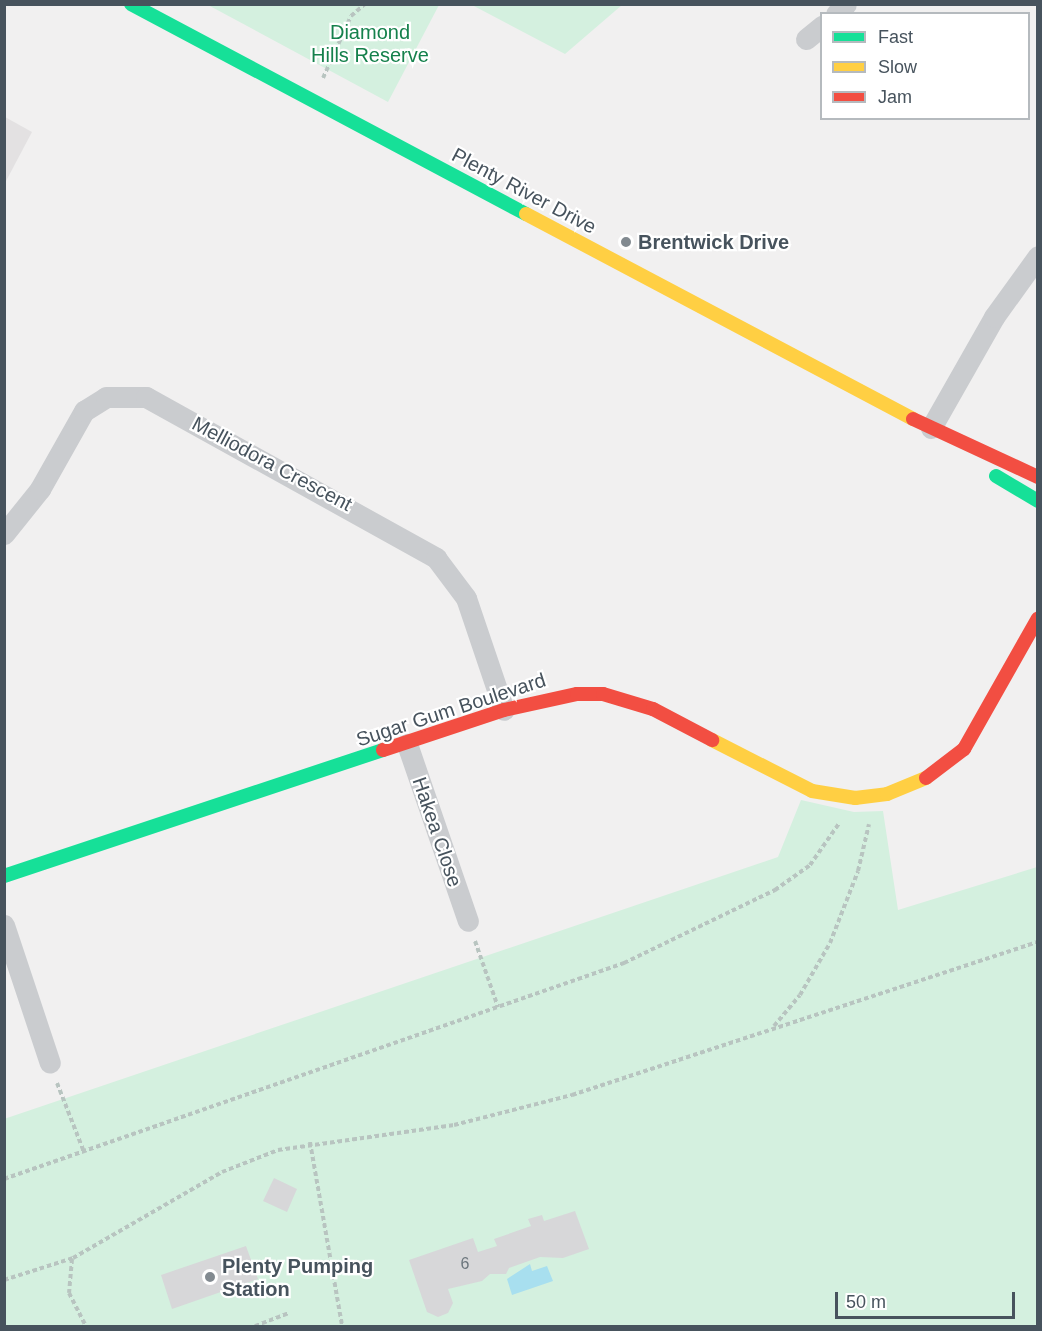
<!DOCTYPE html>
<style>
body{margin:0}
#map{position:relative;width:1042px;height:1331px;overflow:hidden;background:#f1f0f0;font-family:Arial,sans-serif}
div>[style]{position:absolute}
.education>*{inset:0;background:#e3e1e2}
.green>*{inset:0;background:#d4f0df}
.water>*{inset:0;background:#a8dfef}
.building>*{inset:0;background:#d7d7d9}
.path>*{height:4px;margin-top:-2px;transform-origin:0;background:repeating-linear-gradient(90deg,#b8c4c0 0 4.5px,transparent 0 7.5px)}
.street>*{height:21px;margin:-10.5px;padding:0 10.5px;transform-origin:10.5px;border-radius:10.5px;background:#cacccf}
.fast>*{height:14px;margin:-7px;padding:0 7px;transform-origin:7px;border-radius:7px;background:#16e098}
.slow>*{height:14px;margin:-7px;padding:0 7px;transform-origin:7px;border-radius:7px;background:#ffcf43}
.jam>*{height:14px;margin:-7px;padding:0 7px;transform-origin:7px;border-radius:7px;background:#f24e42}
.dots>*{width:16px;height:16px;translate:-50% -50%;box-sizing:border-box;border:3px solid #fff;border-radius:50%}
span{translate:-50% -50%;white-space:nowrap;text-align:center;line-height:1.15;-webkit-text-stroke:4.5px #fff;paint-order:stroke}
.number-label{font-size:16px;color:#6c767d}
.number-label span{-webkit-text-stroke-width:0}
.park-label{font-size:20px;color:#15814c}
.street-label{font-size:20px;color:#47535d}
.poi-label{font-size:20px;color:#47535d;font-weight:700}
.left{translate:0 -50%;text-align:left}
.frame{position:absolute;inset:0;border:6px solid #47535d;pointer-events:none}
.legend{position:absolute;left:820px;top:12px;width:210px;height:108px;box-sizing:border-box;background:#fff;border:2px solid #b5babe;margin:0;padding:8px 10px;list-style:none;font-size:18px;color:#47535d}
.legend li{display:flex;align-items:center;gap:12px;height:30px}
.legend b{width:30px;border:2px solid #b5babe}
.scale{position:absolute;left:835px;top:1292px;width:180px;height:27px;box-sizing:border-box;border:3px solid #47535d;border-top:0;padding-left:8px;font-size:18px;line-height:21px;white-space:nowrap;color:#47535d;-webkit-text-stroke:4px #fff;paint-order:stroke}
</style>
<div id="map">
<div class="education">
<i style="clip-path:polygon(5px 117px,32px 132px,5px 183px)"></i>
</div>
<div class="green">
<i style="clip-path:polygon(208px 5px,439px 5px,388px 102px)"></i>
<i style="clip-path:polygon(472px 5px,622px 5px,565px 54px)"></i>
<i style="clip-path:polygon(801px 800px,854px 812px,883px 811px,898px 910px,1037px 867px,1037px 1326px,5px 1326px,4px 1119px,778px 857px)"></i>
</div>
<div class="water">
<i style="clip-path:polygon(530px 1264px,532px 1271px,547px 1266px,553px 1281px,512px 1295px,507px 1279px)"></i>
</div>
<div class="building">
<i style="clip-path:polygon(274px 1178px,297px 1189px,287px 1212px,263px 1201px)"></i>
<i style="clip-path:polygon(575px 1211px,589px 1249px,563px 1258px,540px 1257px,509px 1268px,506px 1274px,490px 1274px,482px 1281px,448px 1289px,453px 1303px,448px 1313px,438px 1317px,427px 1312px,409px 1260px,473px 1238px,478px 1252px,497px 1246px,494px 1239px,531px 1226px,528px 1219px,542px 1215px,544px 1221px)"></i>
<i style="clip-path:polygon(246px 1246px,258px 1279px,172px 1309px,161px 1275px)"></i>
</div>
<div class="path">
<i style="left:323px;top:78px;width:68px;rotate:-65.7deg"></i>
<i style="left:351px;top:16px;width:18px;rotate:-41deg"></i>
<i style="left:475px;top:941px;width:70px;rotate:70.8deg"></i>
<i style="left:774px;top:1026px;width:40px;rotate:-50deg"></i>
<i style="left:800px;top:995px;width:60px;rotate:-60deg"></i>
<i style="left:830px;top:943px;width:77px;rotate:-68.7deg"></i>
<i style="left:858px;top:871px;width:48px;rotate:-76.8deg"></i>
<i style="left:57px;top:1083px;width:74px;rotate:68.6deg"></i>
<i style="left:310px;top:1142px;width:187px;rotate:80.1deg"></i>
<i style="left:4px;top:1179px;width:657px;rotate:-19.21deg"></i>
<i style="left:624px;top:963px;width:168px;rotate:-25.8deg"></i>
<i style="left:775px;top:890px;width:43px;rotate:-35.5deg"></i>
<i style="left:810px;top:865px;width:52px;rotate:-55.1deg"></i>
<i style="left:72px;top:1259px;width:34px;rotate:95deg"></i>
<i style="left:69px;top:1293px;width:37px;rotate:63deg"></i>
<i style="left:4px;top:1280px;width:72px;rotate:-17.7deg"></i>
<i style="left:73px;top:1258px;width:172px;rotate:-30deg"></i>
<i style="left:222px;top:1172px;width:60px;rotate:-21.4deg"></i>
<i style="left:278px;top:1150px;width:178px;rotate:-8.1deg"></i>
<i style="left:454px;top:1125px;width:122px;rotate:-14.3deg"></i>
<i style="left:572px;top:1095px;width:490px;rotate:-18.2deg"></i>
<i style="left:255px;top:1326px;width:36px;rotate:-21deg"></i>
</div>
<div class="street">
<i style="left:836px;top:14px;width:14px;rotate:-45deg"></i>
<i style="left:806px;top:39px;width:21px;rotate:-39deg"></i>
<i style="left:931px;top:428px;width:128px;rotate:-60.4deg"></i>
<i style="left:994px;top:317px;width:75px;rotate:-54.2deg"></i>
<i style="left:4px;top:534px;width:58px;rotate:-51.3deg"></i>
<i style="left:40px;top:489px;width:90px;rotate:-60.6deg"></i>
<i style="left:84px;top:411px;width:26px;rotate:-32deg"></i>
<i style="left:106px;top:397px;width:40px"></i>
<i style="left:146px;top:397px;width:332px;rotate:29deg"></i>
<i style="left:436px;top:558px;width:50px;rotate:53.1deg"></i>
<i style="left:466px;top:598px;width:118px;rotate:71.3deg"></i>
<i style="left:407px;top:744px;width:187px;rotate:71deg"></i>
<i style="left:4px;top:925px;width:145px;rotate:71.6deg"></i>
</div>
<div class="fast">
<i style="left:131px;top:4px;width:447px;rotate:28deg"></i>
<i style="left:996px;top:476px;width:49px;rotate:30.8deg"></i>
<i style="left:4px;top:876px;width:399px;rotate:-18.4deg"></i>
</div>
<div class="slow">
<i style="left:526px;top:214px;width:438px;rotate:27.9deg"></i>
<i style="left:712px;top:740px;width:112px;rotate:27deg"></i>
<i style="left:812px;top:791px;width:44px;rotate:9.2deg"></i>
<i style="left:855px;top:798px;width:32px;rotate:-7deg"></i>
<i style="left:887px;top:794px;width:42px;rotate:-22.3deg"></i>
</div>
<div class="jam">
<i style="left:913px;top:419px;width:138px;rotate:24.9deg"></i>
<i style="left:383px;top:750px;width:127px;rotate:-18.3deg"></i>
<i style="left:504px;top:710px;width:75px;rotate:-12.4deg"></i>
<i style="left:577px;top:694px;width:26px"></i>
<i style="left:603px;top:694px;width:52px;rotate:16.7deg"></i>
<i style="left:653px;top:709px;width:67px;rotate:27.7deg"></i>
<i style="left:926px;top:778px;width:48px;rotate:-37.3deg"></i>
<i style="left:964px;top:749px;width:150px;rotate:-60.5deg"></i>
</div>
<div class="dots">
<i style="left:626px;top:242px;background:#828a90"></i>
<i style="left:210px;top:1277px;background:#828a90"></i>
</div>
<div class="number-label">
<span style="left:465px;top:1264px">6</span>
</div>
<div class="park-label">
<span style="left:370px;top:44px">Diamond<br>Hills Reserve</span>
</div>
<div class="street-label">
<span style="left:524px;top:191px;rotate:28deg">Plenty River Drive</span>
<span style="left:272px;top:464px;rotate:28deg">Melliodora Crescent</span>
<span style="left:451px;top:710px;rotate:-18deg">Sugar Gum Boulevard</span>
<span style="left:437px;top:832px;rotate:71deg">Hakea Close</span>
</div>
<div class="poi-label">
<span class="left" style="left:638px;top:242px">Brentwick Drive</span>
<span class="left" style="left:222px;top:1278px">Plenty Pumping<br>Station</span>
</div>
<div class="frame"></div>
<ul class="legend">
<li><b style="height:8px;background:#16e098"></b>Fast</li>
<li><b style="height:8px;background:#ffcf43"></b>Slow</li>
<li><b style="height:8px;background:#f24e42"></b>Jam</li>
</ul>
<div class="scale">50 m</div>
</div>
